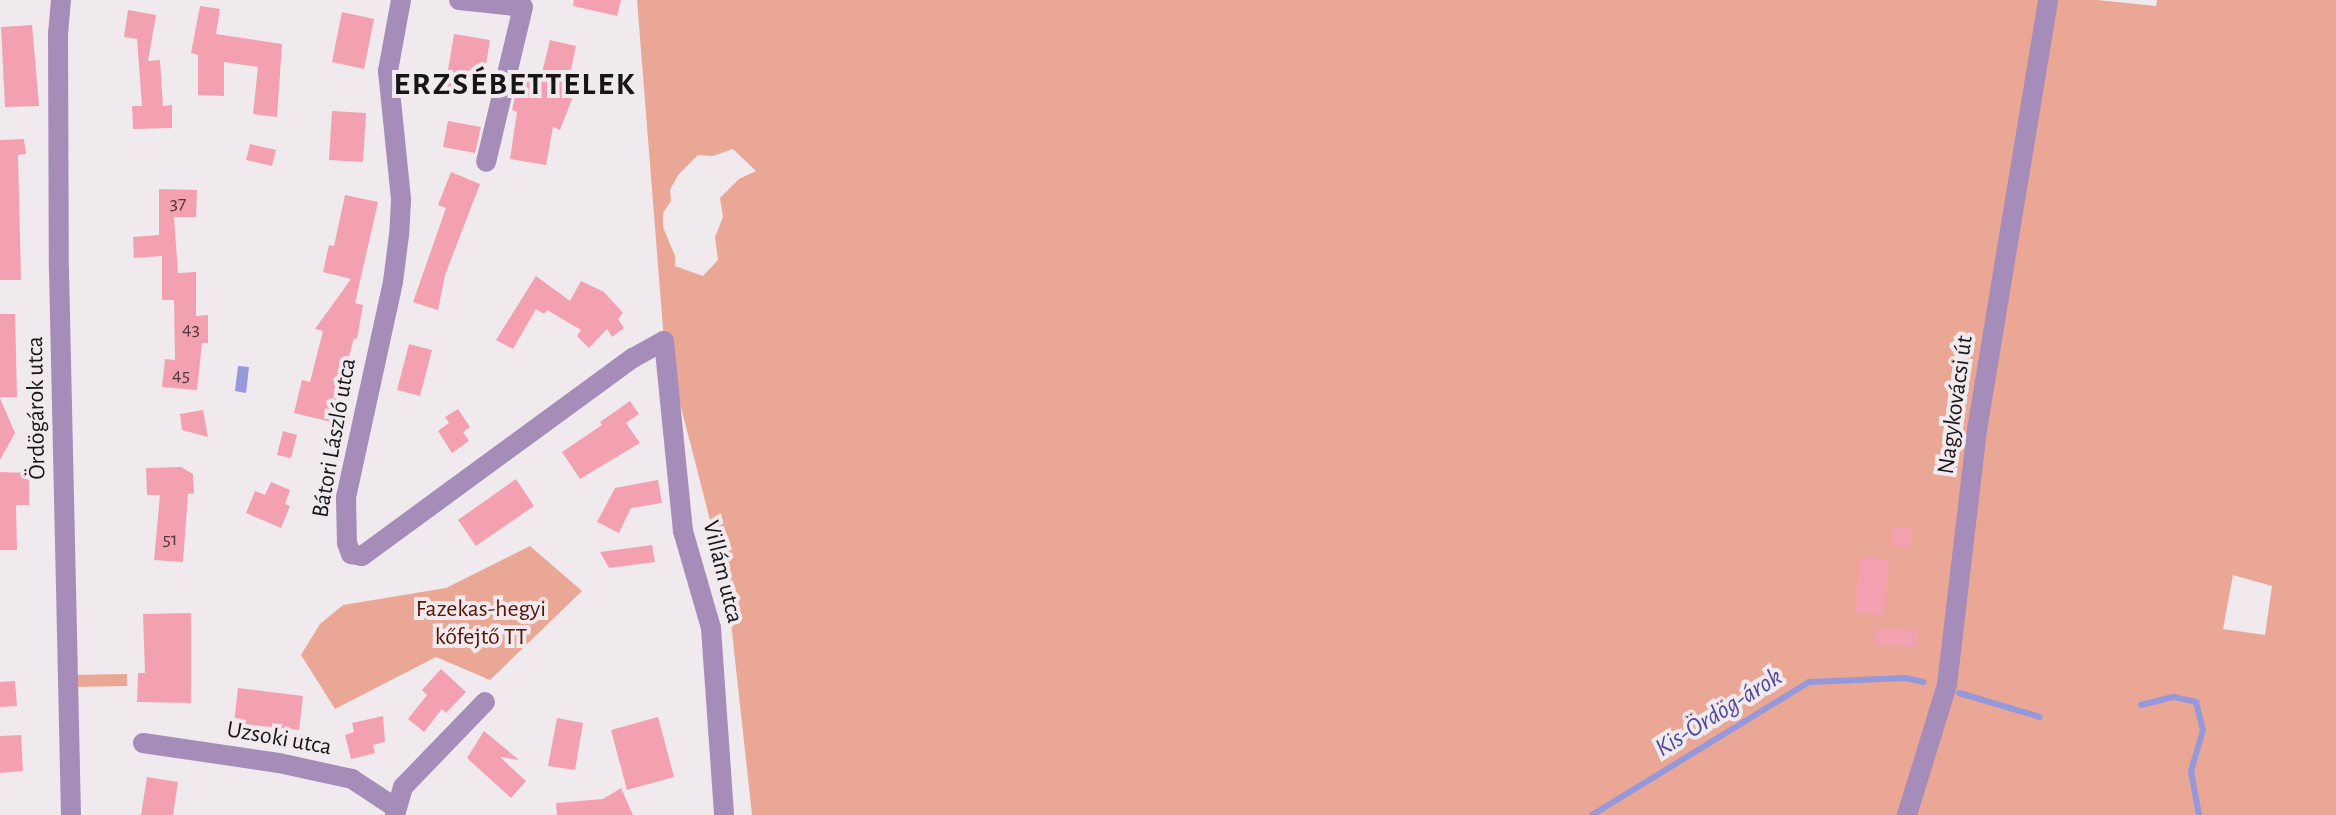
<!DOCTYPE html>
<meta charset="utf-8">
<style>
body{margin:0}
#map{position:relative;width:2336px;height:815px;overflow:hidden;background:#f0eaee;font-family:"Alegreya Sans",sans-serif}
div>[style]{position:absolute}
.green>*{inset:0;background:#eaa795}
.water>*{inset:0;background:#9598db}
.stream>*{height:6px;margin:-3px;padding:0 3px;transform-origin:3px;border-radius:3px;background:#9598db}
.building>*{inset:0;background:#f3a1b0}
.minor>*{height:20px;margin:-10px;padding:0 10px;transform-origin:10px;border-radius:10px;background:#a68cb9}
span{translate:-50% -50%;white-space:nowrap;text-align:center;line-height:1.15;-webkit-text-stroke:8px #f0eaee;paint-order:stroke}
.number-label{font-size:20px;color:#4e383c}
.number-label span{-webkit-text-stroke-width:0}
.street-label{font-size:24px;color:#171516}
.park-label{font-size:24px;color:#571301}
.water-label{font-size:26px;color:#4e4a9b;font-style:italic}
.district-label{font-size:32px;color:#171516;font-weight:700;letter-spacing:2px}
</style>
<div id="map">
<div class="green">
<i style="clip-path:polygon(evenodd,637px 0,2097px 0,2156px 6px,2157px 0,2336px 0,2336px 815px,752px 815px,727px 586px,664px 341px,637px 0,733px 149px,756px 171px,739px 179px,720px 198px,723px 217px,715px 237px,718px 260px,703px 276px,675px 266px,675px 256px,663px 227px,663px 213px,671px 201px,670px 190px,678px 175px,698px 155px,713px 156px,733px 149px,637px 0,2233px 575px,2272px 586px,2265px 635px,2223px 629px,2233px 575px)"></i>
<i style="clip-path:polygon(530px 546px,582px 591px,490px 680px,436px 657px,335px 709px,301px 655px,320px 624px,343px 605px,446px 588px)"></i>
<i style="clip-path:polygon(127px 674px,127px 686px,71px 687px,70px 675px)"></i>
</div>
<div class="water">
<i style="clip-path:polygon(238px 366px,249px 367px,246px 393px,235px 391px)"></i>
</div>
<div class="stream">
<i style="left:1959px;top:693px;width:84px;rotate:16.5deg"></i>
<i style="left:2141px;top:705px;width:34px;rotate:-14deg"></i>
<i style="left:2174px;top:697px;width:23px;rotate:13deg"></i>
<i style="left:2196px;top:702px;width:29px;rotate:76deg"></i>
<i style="left:2203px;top:730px;width:43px;rotate:106.3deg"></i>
<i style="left:2191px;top:771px;width:45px;rotate:79.7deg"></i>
<i style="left:1592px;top:815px;width:255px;rotate:-31.5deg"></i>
<i style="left:1809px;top:682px;width:97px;rotate:-2.4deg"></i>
<i style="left:1906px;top:678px;width:18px;rotate:13deg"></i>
</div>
<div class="building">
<i style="clip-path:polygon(574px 0,621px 0,617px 16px,573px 6px)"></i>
<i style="clip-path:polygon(200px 6px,220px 9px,216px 34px,282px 44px,277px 117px,253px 114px,258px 67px,224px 62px,224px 96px,198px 95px,198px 55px,191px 53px)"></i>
<i style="clip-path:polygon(128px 10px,156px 15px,148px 61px,160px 60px,163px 106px,172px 105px,172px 128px,133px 129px,132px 106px,142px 106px,137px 39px,124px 37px)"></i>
<i style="clip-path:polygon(342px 12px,374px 19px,364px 69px,332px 62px)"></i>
<i style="clip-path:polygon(32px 25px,39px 106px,5px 107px,1px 27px)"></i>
<i style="clip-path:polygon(454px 34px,490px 40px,481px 95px,445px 88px)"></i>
<i style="clip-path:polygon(550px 40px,576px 46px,567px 88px,575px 91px,560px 130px,553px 127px,546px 165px,510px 159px,517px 112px,512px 110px,515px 97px,525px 71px,541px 77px)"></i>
<i style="clip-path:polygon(332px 111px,366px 113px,363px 162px,329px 160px)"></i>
<i style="clip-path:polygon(448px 121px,481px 127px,475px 153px,443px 147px)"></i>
<i style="clip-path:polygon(24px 139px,26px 154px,18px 155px,21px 280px,0 280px,0 140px)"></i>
<i style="clip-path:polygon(250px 144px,276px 150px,272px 166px,246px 160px)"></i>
<i style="clip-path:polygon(451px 172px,480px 184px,445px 275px,438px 310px,413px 302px,446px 208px,438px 205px)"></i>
<i style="clip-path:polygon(159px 189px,197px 190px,196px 217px,174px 217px,178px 273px,196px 272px,196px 316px,208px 315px,208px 343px,202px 343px,197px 390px,162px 387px,165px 359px,175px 360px,174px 300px,162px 300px,162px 256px,134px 258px,133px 237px,159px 235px)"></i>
<i style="clip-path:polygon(345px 195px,378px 202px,355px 303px,363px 305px,357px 339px,354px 338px,331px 422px,294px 413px,302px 380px,310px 382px,323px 331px,315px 329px,351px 279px,323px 272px,329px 245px,334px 246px)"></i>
<i style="clip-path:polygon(536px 276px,570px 301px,581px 281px,604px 292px,623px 313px,618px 319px,624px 328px,612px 337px,607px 329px,589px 348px,577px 336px,581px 330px,547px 310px,544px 314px,536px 309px,513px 349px,496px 340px)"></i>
<i style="clip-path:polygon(0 314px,15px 314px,17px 397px,0 397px)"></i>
<i style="clip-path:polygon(409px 344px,432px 350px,420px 396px,397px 390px)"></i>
<i style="clip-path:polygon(0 398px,15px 433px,0 460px)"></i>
<i style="clip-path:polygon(630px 401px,639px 414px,626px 423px,640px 443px,580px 479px,562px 452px,602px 425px,600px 422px)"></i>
<i style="clip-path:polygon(458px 409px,470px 427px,463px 432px,469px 441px,452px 453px,438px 431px,449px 423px,445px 417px)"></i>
<i style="clip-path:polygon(203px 410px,208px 437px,182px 430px,180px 414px)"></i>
<i style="clip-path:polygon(283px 431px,297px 435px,291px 458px,277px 455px)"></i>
<i style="clip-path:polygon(181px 467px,193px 474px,194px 493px,188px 494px,183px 562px,154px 560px,160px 495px,147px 495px,146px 468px)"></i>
<i style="clip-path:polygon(0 472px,29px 473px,29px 505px,16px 505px,17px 550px,0 550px)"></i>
<i style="clip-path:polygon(516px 479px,534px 506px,476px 546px,458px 520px)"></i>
<i style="clip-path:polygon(658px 480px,662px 503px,631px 508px,619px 533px,597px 522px,615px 488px)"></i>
<i style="clip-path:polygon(271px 482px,290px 490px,285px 504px,290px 506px,281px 528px,246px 513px,255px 491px,265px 495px)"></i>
<i style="clip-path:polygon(1892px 527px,1911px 528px,1910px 547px,1892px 546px)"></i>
<i style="clip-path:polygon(652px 545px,655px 562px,609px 568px,600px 552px)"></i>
<i style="clip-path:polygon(1860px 557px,1888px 559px,1884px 615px,1856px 613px)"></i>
<i style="clip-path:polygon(191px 613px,191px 703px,137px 702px,138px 673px,145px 673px,143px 614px)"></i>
<i style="clip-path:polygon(1875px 628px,1918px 630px,1917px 647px,1874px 645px)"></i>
<i style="clip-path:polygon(441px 669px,466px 692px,446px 713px,442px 709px,424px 732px,408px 719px,427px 695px,422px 690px)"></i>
<i style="clip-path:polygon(15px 681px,17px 706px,0 707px,0 682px)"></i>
<i style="clip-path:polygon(238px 688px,303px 696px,299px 730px,234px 723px)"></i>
<i style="clip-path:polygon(383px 716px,385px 742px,373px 745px,375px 753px,351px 759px,345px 735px,354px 732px,352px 723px)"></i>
<i style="clip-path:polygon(658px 717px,674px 777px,627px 790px,611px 730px)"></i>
<i style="clip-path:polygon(557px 718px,583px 723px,575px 770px,548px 766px)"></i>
<i style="clip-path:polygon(484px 731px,519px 760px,500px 757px,526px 781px,511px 798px,467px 758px)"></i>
<i style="clip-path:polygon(21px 735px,23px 771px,0 773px,0 736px)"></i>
<i style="clip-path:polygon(147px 777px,178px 782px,173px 815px,141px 815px)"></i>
<i style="clip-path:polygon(621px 788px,633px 815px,557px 815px,556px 803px,603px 799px)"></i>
</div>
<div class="minor">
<i style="left:61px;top:0;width:34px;rotate:95deg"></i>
<i style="left:58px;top:34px;width:236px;rotate:89.8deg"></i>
<i style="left:59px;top:270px;width:545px;rotate:88.74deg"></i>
<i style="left:401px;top:0;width:72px;rotate:100.4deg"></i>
<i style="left:388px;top:71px;width:130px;rotate:84.2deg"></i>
<i style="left:401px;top:200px;width:35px;rotate:93deg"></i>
<i style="left:399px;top:235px;width:47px;rotate:97.3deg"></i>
<i style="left:393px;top:282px;width:220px;rotate:102.3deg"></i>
<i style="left:346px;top:497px;width:46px;rotate:88.8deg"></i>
<i style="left:347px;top:543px;width:12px;rotate:70deg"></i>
<i style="left:351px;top:554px;width:11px;rotate:10deg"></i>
<i style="left:362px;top:556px;width:336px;rotate:-36.2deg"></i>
<i style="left:633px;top:358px;width:35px;rotate:-29deg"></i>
<i style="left:664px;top:341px;width:191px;rotate:84.3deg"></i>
<i style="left:683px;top:531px;width:101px;rotate:73.9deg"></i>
<i style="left:711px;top:628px;width:187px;rotate:86deg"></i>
<i style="left:459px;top:0;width:64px;rotate:6.2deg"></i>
<i style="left:523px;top:7px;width:159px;rotate:103.4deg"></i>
<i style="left:143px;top:743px;width:137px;rotate:8.4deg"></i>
<i style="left:279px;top:763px;width:75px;rotate:12.4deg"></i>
<i style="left:352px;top:779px;width:53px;rotate:33.4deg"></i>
<i style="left:395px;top:815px;width:29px;rotate:-74deg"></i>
<i style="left:403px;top:787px;width:118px;rotate:-46deg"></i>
<i style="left:1907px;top:815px;width:136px;rotate:-72.9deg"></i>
<i style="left:1947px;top:685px;width:257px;rotate:-83.3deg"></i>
<i style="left:1977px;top:430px;width:436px;rotate:-80.6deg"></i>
</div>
<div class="number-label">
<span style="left:178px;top:203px">37</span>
<span style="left:191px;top:329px">43</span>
<span style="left:181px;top:375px">45</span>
<span style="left:170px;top:539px">51</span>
</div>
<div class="street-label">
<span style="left:1956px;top:405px;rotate:-82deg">Nagykovácsi út</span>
<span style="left:37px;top:408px;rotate:-91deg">Ördögárok utca</span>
<span style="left:335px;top:438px;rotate:-80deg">Bátori László utca</span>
<span style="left:722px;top:572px;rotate:76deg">Villám utca</span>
<span style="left:279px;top:739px;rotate:10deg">Uzsoki utca</span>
</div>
<div class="park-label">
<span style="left:481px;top:624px">Fazekas-hegyi<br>kőfejtő TT</span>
</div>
<div class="water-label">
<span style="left:1719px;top:713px;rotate:-32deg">Kis-Ördög-árok</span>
</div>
<div class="district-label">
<span style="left:515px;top:84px">ERZSÉBETTELEK</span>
</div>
</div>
